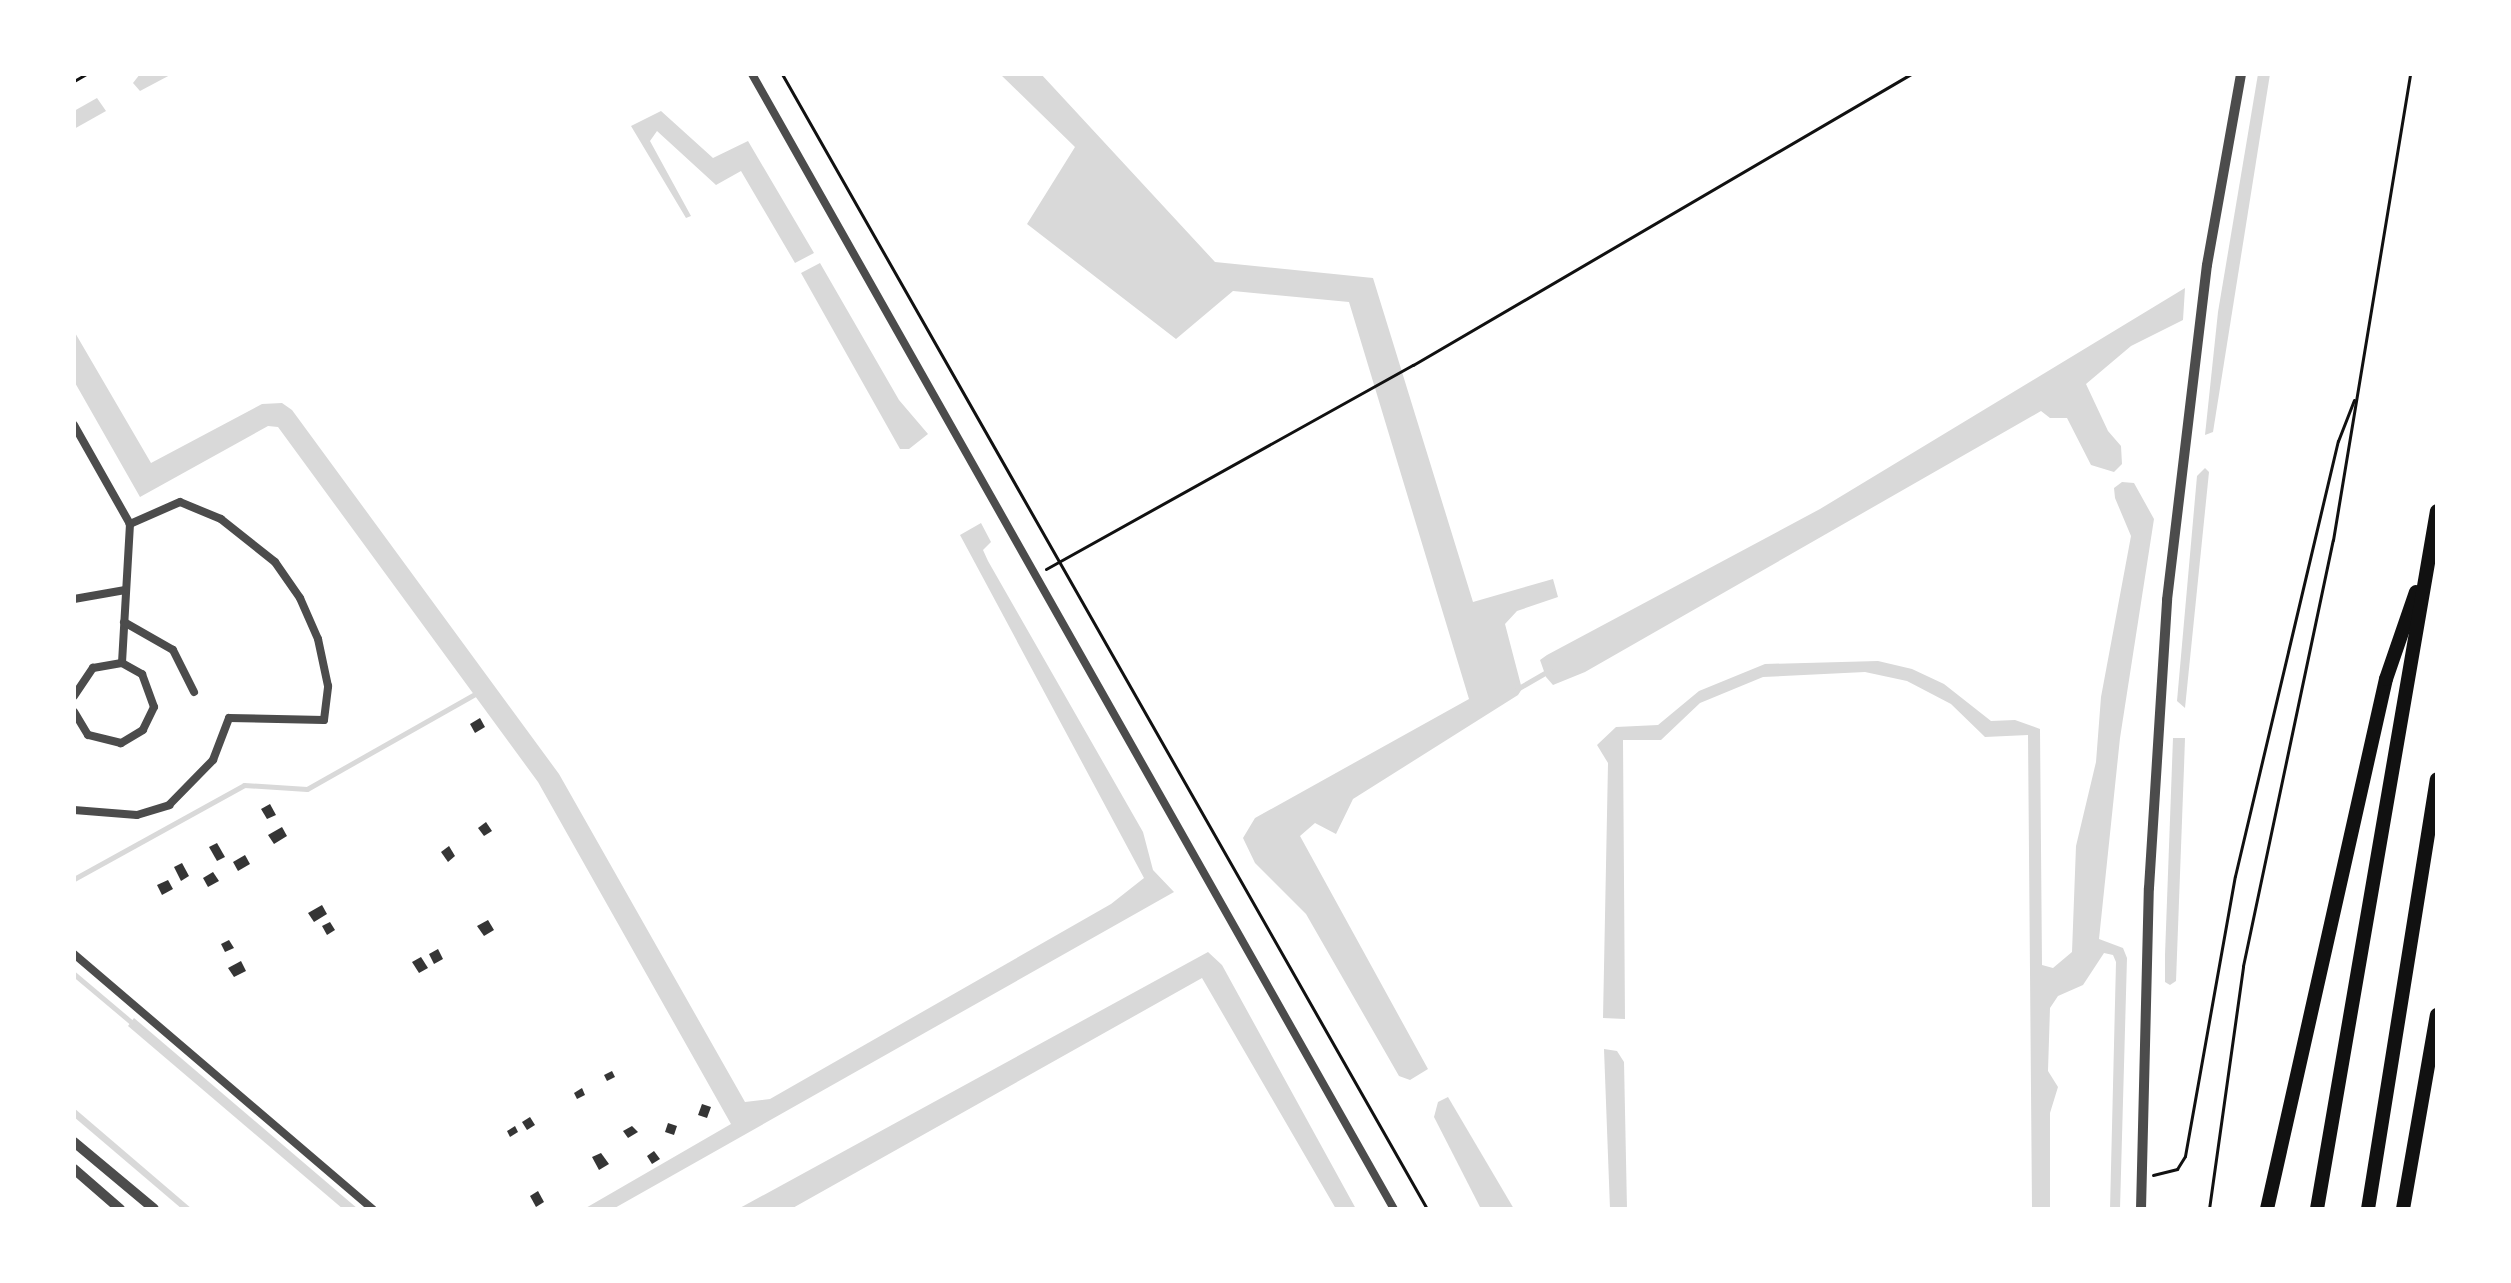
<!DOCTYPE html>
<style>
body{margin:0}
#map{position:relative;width:2511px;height:1283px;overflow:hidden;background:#fff;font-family:"Fira Sans Condensed",sans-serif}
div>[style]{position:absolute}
.water>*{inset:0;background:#d9d9d9}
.stream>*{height:5px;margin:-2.5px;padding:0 2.5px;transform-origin:2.5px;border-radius:2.5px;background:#d9d9d9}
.building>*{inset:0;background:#353535}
.path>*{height:3px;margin:-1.5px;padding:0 1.5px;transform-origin:1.5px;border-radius:1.5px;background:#111}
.minor>*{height:8px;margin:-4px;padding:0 4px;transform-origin:4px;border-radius:4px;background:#4c4c4c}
.tertiary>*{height:10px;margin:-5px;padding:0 5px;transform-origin:5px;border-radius:5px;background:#4c4c4c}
.motorway>*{height:14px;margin:-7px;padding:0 7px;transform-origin:7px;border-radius:7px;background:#111}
span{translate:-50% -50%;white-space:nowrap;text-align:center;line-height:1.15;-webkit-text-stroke:8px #fff;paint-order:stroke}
.frame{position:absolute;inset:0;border:76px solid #fff;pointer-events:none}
</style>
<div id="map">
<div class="water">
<i style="clip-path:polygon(140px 74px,172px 74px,140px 91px,133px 83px)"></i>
<i style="clip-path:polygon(1000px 74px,1041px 74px,1215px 262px,1373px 278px,1473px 602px,1553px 579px,1558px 597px,1517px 611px,1505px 624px,1522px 689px,1518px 695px,1353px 799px,1336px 834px,1315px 823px,1300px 836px,1428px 1069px,1410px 1080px,1399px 1076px,1306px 914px,1255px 863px,1243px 838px,1255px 818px,1469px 699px,1349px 302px,1233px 291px,1176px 339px,1027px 224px,1075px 147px)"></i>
<i style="clip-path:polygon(2258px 74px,2270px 74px,2213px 432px,2205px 435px,2218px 312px)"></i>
<i style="clip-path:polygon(97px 98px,106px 111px,74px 129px,74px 111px)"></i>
<i style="clip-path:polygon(661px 111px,713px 158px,748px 141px,814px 253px,795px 263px,741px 171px,716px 185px,657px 131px,650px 141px,691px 216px,686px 218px,631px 126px)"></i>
<i style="clip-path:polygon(820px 263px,899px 400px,928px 434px,909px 449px,900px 449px,801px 273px)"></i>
<i style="clip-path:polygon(2185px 288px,2183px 320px,2131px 346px,2086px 384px,2108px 431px,2121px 446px,2122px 464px,2114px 472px,2091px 465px,2067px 418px,2050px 418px,2041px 411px,1585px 672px,1553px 685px,1546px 677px,1540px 660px,1547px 655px,1820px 509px)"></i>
<i style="clip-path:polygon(74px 331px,151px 463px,262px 404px,282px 403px,292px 410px,559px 774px,745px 1102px,770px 1099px,1111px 904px,1144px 878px,960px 535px,981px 523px,991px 542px,983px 550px,988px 561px,1143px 832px,1153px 870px,1174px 892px,613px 1209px,584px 1209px,731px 1124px,538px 782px,278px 427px,268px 426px,140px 497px,74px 381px)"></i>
<i style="clip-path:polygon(2205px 468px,2209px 472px,2185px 708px,2177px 701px,2197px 476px)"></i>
<i style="clip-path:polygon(2122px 482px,2134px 483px,2154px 519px,2120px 738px,2099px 939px,2123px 948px,2127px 958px,2120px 1209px,2110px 1209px,2116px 962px,2113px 955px,2104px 953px,2083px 985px,2058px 996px,2050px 1008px,2048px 1071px,2058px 1087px,2050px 1113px,2050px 1209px,2032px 1209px,2028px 735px,1985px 737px,1951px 704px,1907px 681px,1865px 672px,1763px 677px,1700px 703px,1661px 740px,1623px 740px,1625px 1019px,1603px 1018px,1608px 763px,1597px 745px,1616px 727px,1658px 725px,1699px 691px,1765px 664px,1878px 661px,1912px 669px,1944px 684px,1991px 721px,2015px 720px,2040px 729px,2042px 965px,2053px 968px,2072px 952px,2076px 846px,2096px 762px,2101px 697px,2131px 536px,2115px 498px,2114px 488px)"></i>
<i style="clip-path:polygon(2173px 738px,2185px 738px,2184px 767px,2176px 981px,2170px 985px,2165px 982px,2165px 955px)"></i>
<i style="clip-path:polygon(1208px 952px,1222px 965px,1356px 1209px,1336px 1209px,1202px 978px,791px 1209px,738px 1209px)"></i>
<i style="clip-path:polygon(134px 1018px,351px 1203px,358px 1209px,343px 1209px,128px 1026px)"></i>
<i style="clip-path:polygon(1604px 1049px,1617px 1051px,1624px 1062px,1627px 1209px,1610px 1209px)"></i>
<i style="clip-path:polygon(1448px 1097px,1514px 1209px,1481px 1209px,1434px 1117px,1438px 1102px)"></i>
<i style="clip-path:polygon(74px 1108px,192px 1209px,182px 1209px,74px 1117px)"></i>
</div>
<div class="stream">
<i style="left:1517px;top:689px;width:38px;rotate:-30deg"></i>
<i style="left:74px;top:879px;width:194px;rotate:-28.9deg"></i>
<i style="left:244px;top:785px;width:63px;rotate:3.6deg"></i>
<i style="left:307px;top:789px;width:193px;rotate:-29.5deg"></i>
<i style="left:74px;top:974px;width:75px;rotate:40.1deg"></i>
</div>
<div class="building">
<i style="clip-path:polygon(480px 718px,485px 727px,475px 733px,470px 724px)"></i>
<i style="clip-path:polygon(270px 804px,276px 815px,267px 819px,261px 809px)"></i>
<i style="clip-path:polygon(486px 822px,492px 831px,484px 836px,478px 828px)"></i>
<i style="clip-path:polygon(282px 827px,287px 836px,274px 844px,268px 835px)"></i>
<i style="clip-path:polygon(217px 843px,225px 857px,217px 861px,209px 847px)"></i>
<i style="clip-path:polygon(449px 846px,455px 856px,448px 862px,441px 852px)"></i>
<i style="clip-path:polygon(245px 855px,250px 864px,238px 871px,233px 862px)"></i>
<i style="clip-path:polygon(182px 863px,189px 876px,181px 881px,174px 867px)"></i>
<i style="clip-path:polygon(213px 872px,219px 881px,208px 887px,203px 878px)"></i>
<i style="clip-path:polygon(168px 880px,173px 889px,162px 895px,157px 885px)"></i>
<i style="clip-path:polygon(322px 905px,327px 914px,314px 922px,308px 913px)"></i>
<i style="clip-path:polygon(488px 920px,494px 930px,484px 936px,477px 926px)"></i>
<i style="clip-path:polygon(330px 922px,335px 930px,327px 935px,322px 926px)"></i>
<i style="clip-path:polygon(229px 940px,234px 948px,225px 952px,221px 944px)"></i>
<i style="clip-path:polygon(438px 949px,443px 959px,434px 964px,429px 954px)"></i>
<i style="clip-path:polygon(421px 957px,428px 968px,419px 973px,412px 962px)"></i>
<i style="clip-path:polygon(241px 961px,246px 971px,234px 977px,228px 968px)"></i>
<i style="clip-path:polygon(612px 1071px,615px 1077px,607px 1081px,604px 1075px)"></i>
<i style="clip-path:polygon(582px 1088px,585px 1095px,577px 1099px,574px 1093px)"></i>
<i style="clip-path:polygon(702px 1104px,711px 1107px,707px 1118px,698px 1115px)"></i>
<i style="clip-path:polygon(530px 1117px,535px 1125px,527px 1130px,522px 1122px)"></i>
<i style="clip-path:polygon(668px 1123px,677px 1126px,674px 1135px,665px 1132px)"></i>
<i style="clip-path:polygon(515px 1126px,518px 1132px,510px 1137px,507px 1131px)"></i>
<i style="clip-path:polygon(632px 1126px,638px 1132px,628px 1138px,623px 1131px)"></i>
<i style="clip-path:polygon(654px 1151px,660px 1159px,652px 1164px,647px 1156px)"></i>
<i style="clip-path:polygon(601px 1153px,609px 1164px,599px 1170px,592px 1157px)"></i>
<i style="clip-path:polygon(538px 1191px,544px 1202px,536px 1207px,530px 1196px)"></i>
</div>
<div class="path">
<i style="left:782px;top:74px;width:1305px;rotate:60.39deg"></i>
<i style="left:74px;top:81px;width:14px;rotate:-30deg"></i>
<i style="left:1046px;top:569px;width:420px;rotate:-29.1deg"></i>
<i style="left:1413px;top:365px;width:577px;rotate:-30.3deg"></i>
<i style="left:2153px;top:1175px;width:25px;rotate:-14deg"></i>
<i style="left:2177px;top:1169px;width:15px;rotate:-58deg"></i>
<i style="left:2185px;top:1156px;width:284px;rotate:-79.9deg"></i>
<i style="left:2235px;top:876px;width:447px;rotate:-76.7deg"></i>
<i style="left:2338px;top:441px;width:44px;rotate:-68.7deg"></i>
<i style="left:2209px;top:1209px;width:245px;rotate:-82deg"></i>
<i style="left:2243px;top:966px;width:435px;rotate:-78.1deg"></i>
<i style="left:2333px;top:540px;width:472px;rotate:-80.6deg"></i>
</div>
<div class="minor">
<i style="left:752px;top:74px;width:1304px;rotate:60.51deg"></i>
<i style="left:74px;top:425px;width:114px;rotate:60.5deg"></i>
<i style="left:130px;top:524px;width:139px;rotate:93.3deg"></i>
<i style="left:74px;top:599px;width:52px;rotate:-10deg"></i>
<i style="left:124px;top:622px;width:56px;rotate:29.7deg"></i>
<i style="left:173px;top:650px;width:47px;rotate:63.4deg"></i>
<i style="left:74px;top:696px;width:34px;rotate:-56deg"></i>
<i style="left:93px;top:668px;width:29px;rotate:-10deg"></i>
<i style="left:122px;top:663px;width:23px;rotate:29deg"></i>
<i style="left:142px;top:674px;width:35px;rotate:70deg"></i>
<i style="left:154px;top:707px;width:25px;rotate:116deg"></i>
<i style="left:143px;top:730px;width:26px;rotate:149deg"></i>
<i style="left:121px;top:743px;width:34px;rotate:-166deg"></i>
<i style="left:88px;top:735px;width:27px;rotate:-121deg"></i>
<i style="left:74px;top:810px;width:63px;rotate:4.5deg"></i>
<i style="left:137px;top:815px;width:34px;rotate:-17deg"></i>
<i style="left:169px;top:805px;width:63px;rotate:-45.6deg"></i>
<i style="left:213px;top:760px;width:45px;rotate:-69.1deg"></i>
<i style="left:229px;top:718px;width:95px;rotate:1.2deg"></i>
<i style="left:324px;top:720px;width:34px;rotate:-83deg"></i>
<i style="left:328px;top:686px;width:48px;rotate:-102deg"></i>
<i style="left:318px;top:639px;width:45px;rotate:-113.7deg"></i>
<i style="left:300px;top:598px;width:44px;rotate:-124.8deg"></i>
<i style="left:275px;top:562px;width:69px;rotate:-141.5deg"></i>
<i style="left:221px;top:519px;width:44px;rotate:-157.5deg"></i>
<i style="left:180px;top:502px;width:55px;rotate:156.3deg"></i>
<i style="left:74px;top:954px;width:393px;rotate:40.5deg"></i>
</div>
<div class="tertiary">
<i style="left:74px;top:1142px;width:104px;rotate:39.9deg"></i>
<i style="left:74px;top:1169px;width:61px;rotate:41deg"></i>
<i style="left:2141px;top:1209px;width:321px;rotate:-88.6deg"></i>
<i style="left:2149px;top:888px;width:289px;rotate:-86.4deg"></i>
<i style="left:2167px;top:600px;width:337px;rotate:-83.2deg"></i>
<i style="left:2207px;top:265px;width:194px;rotate:-79.9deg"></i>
</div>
<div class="motorway">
<i style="left:2267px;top:1209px;width:543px;rotate:-77.35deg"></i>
<i style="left:2386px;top:679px;width:92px;rotate:-71deg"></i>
<i style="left:2317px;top:1209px;width:708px;rotate:-80.25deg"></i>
<i style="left:2368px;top:1209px;width:435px;rotate:-80.9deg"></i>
<i style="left:2403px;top:1209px;width:197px;rotate:-80.1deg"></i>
</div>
<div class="frame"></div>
</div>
